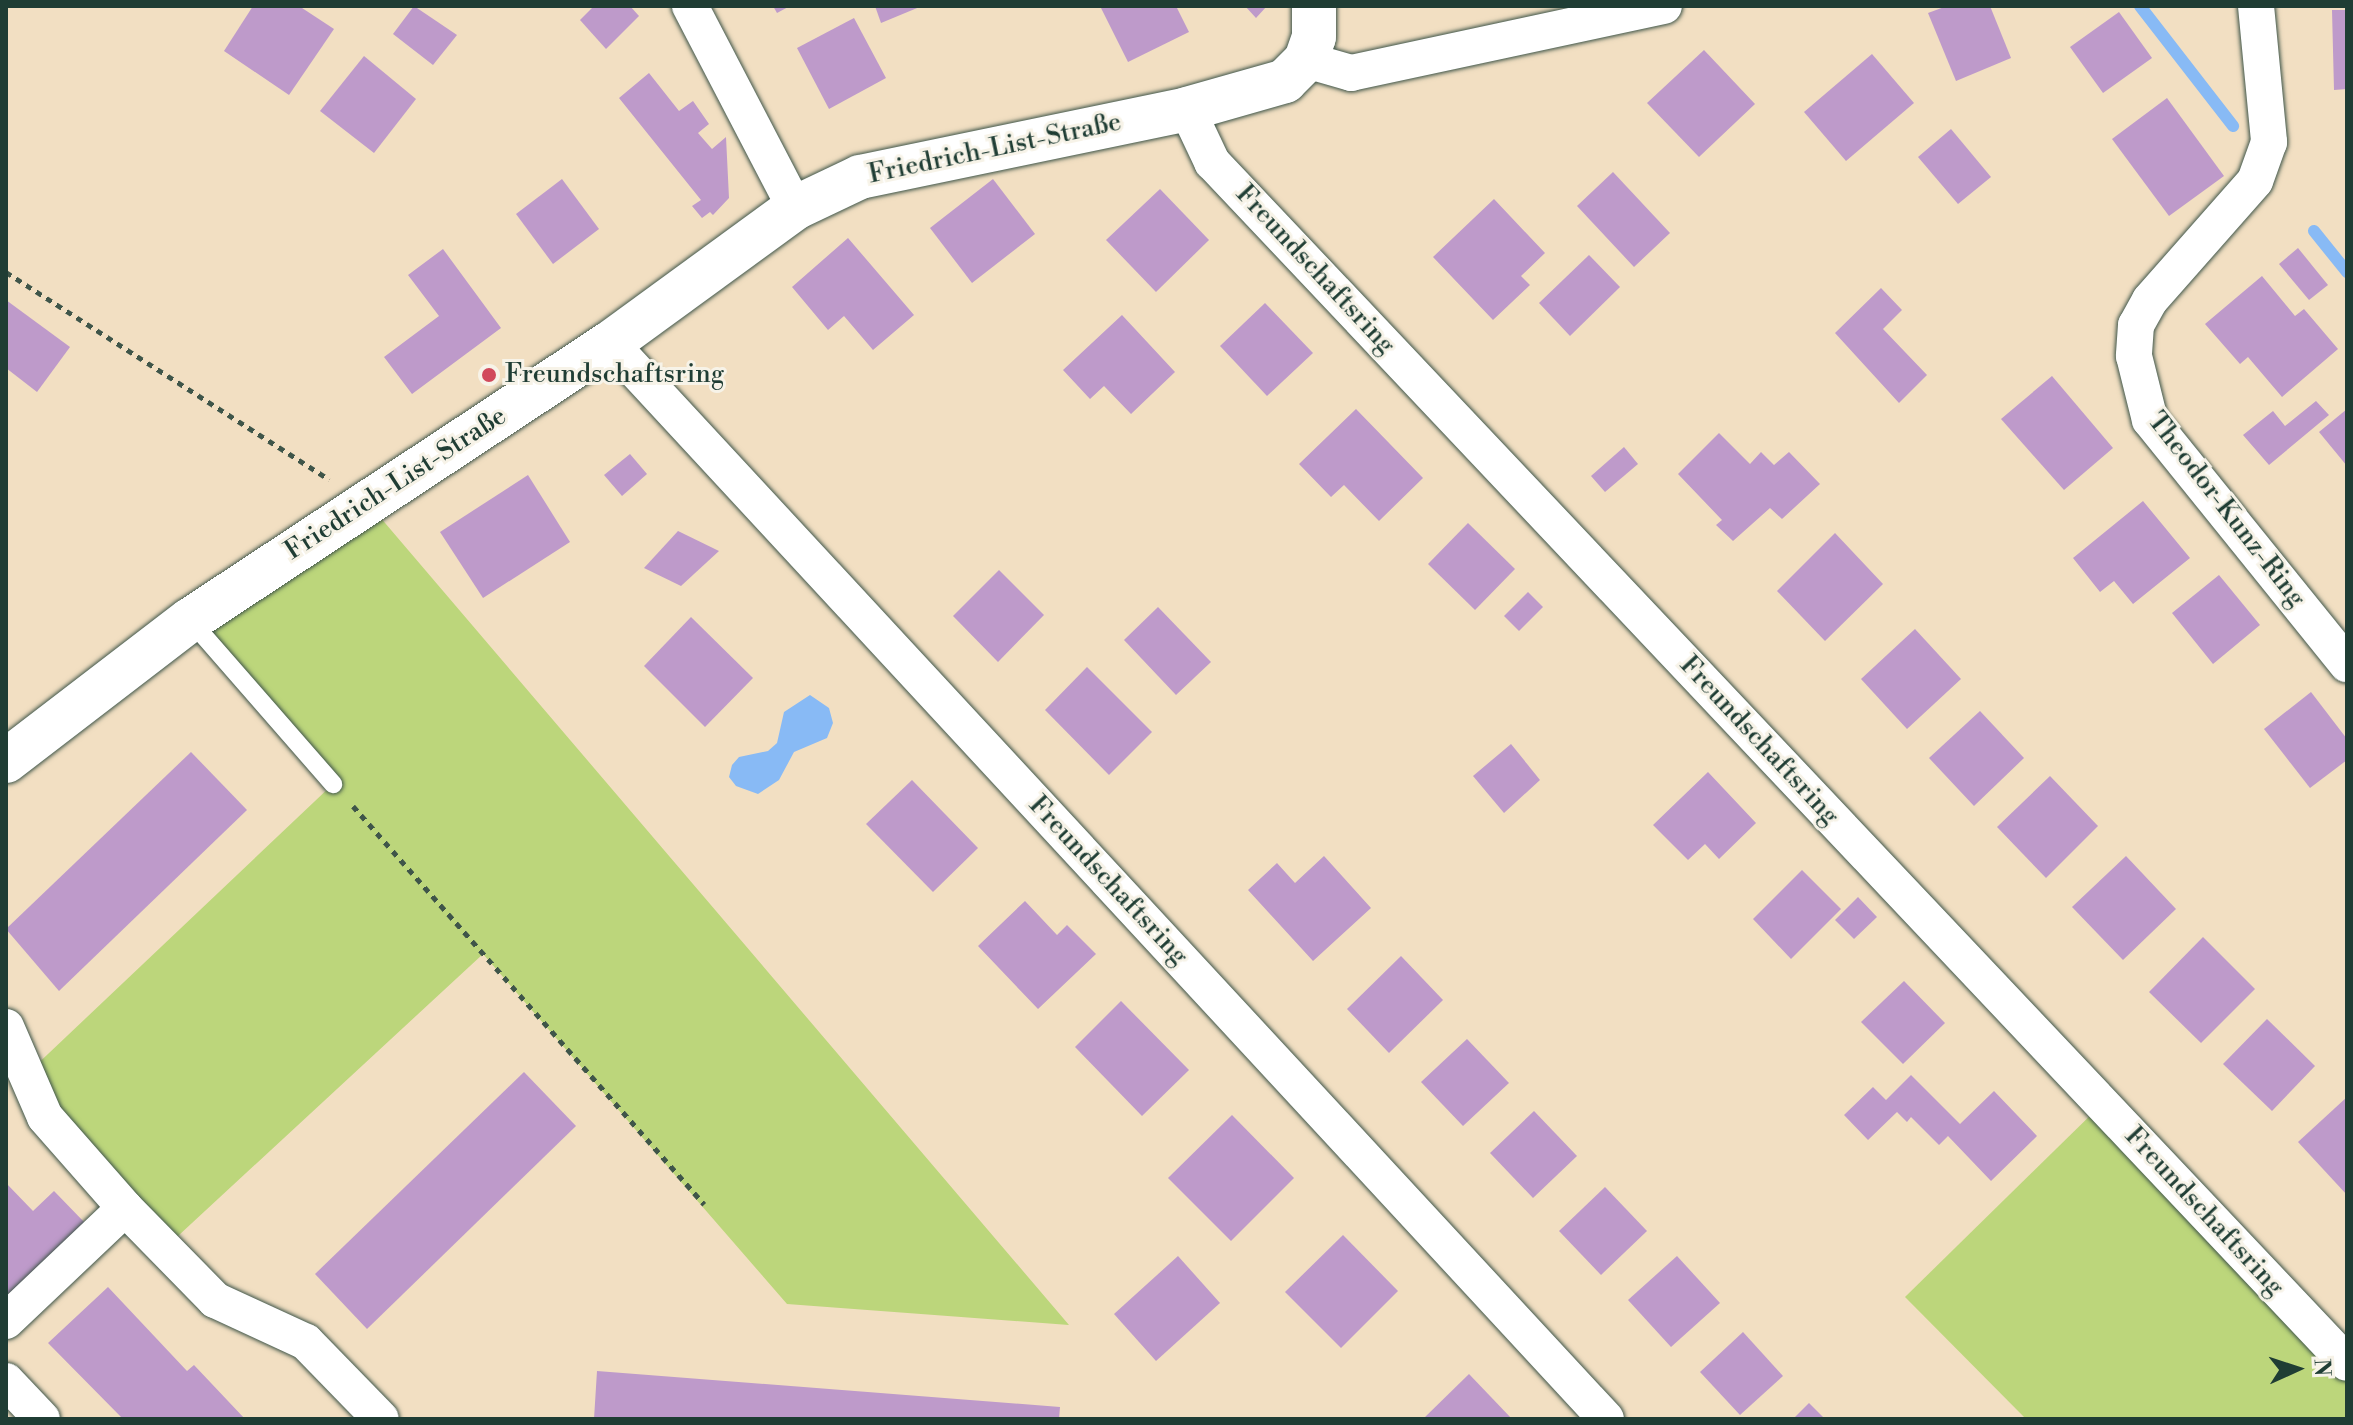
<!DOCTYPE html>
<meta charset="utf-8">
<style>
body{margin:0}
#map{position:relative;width:2353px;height:1425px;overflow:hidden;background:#f2dfc2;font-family:"Libre Bodoni",serif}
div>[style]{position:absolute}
.green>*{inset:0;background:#bcd67b}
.water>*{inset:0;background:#88baf5}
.stream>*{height:12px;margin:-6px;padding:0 6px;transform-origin:6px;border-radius:6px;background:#88baf5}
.building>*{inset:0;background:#be9aca}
.path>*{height:5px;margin-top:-2.5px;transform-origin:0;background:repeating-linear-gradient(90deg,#3f5549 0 6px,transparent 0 12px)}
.roads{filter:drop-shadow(0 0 2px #3f5549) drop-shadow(0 0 2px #3f5549)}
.service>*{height:18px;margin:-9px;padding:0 9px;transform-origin:9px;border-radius:9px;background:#fff}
.minor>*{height:36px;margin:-18px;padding:0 18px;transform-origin:18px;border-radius:18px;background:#fff}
.tertiary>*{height:44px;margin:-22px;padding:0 22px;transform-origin:22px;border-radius:22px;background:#fff}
.dots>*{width:22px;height:22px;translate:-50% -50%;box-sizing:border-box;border:4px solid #f7f3e8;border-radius:50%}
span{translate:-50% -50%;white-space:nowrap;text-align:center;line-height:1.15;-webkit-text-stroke:6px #f7f3e8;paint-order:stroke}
.street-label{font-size:26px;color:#1f3d34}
.poi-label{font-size:26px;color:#1f3d34}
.left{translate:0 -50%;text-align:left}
.frame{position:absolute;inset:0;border:8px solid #1f3d34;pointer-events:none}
.north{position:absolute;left:2257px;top:1329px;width:80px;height:80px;-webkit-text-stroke:6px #f7f3e8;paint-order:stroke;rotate:87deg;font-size:22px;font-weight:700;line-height:32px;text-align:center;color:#1f3d34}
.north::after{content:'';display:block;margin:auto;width:28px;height:36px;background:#1f3d34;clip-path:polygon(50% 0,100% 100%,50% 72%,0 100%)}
</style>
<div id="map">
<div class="green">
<i style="clip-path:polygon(368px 503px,1069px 1325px,787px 1304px,483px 954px,165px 1248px,29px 1072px,333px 784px,190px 620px)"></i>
<i style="clip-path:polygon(2102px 1104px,2347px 1363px,2347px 1419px,2026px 1419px,1905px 1297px)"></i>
</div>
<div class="water">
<i style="clip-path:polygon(810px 695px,829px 708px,833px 723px,827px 738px,794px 752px,779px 780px,758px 794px,736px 786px,729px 777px,732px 765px,739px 757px,768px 751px,777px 743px,784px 712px)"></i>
</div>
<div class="stream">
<i style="left:2140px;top:6px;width:152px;rotate:52.2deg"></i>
<i style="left:2314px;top:231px;width:53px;rotate:51.2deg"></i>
</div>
<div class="building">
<i style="clip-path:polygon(253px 6px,299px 6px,334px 29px,289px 95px,224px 51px)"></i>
<i style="clip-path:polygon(414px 6px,457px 35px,433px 65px,393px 34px)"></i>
<i style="clip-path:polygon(594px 6px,630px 6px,639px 16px,606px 49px,580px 20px)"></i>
<i style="clip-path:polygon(773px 6px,790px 6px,777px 13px)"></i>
<i style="clip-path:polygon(875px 6px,922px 6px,881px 23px)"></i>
<i style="clip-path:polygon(1100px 6px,1176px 6px,1189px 32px,1128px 62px)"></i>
<i style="clip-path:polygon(1245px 6px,1267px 6px,1256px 18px)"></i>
<i style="clip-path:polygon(1947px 6px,1990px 6px,2011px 58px,1956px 81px,1928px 13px)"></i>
<i style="clip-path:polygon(2332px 10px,2347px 10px,2347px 89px,2334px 90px)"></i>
<i style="clip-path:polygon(2119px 12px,2152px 58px,2103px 93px,2070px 47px)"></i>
<i style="clip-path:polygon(854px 18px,886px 78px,829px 109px,797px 48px)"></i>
<i style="clip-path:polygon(1704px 50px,1755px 104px,1699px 157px,1647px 103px)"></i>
<i style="clip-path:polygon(1872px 54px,1914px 103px,1846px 161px,1804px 112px)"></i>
<i style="clip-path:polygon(364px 56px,416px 99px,374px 153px,320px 111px)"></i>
<i style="clip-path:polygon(649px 73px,679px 111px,693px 101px,709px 124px,698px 133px,712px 149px,726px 137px,729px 198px,713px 215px,710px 212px,702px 218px,692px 206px,701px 200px,619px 98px)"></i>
<i style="clip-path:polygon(2167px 98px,2224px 176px,2169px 216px,2112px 139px)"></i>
<i style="clip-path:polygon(1951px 129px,1991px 177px,1958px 204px,1918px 157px)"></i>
<i style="clip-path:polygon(1613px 172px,1670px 233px,1634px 267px,1577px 206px)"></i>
<i style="clip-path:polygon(562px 179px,599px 229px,553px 264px,516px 214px)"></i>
<i style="clip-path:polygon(993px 179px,1035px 234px,972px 283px,930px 228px)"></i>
<i style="clip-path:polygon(1160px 189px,1209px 240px,1156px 292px,1106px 240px)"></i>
<i style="clip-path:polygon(1494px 199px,1545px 253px,1521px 276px,1530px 285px,1493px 320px,1433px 257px)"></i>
<i style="clip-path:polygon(848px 238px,914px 315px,873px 350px,844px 316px,828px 330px,792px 287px)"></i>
<i style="clip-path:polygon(2298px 248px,2328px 285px,2309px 300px,2279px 264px)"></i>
<i style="clip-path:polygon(443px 249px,501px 328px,412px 394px,384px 357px,439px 316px,408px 275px)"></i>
<i style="clip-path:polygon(1589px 255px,1620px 287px,1570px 336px,1539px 303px)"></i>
<i style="clip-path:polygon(2262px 276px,2295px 316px,2304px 309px,2338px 349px,2282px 397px,2248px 357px,2240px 364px,2205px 324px)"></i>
<i style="clip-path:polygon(1881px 288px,1902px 310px,1883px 329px,1927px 375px,1899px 403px,1835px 333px)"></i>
<i style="clip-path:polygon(6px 300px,70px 347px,37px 392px,6px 368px)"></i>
<i style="clip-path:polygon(1265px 303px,1313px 353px,1267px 396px,1220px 346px)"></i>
<i style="clip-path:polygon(1122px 315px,1175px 372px,1131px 414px,1104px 386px,1090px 399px,1063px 370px)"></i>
<i style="clip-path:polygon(2052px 376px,2113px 448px,2064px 490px,2001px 419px)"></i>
<i style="clip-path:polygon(2316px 401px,2329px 415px,2269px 465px,2243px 435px,2273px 411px,2285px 426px)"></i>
<i style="clip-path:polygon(1356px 409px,1423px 478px,1379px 521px,1344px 485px,1331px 497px,1299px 464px)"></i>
<i style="clip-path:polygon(2347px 409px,2347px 466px,2319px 432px)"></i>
<i style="clip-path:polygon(1719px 433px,1750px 464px,1761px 452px,1774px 465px,1789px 452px,1820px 484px,1782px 519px,1770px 508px,1733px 541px,1716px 525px,1722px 520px,1678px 474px)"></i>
<i style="clip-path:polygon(1624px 447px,1638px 464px,1605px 492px,1591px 476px)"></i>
<i style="clip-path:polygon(630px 454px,647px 474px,622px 496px,604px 475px)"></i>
<i style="clip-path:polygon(528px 475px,570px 542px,483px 598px,440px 532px)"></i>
<i style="clip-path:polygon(2143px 501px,2190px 558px,2133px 604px,2114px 581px,2100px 592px,2073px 558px)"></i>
<i style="clip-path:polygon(1468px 523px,1515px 569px,1475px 610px,1428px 564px)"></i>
<i style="clip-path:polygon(678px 531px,719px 551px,681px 586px,644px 568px)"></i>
<i style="clip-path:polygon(1835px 533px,1883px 584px,1825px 641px,1777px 591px)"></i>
<i style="clip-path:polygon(999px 570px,1044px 615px,998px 662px,953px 616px)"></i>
<i style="clip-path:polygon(2219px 575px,2260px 625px,2213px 664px,2172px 613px)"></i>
<i style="clip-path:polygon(1528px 592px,1543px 607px,1519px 631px,1504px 616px)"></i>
<i style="clip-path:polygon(1158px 607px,1211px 662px,1176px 695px,1124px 640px)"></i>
<i style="clip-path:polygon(691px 617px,753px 678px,705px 727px,644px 666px)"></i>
<i style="clip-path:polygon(1915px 629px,1961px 679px,1907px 729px,1861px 679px)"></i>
<i style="clip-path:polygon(1087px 667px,1152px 732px,1109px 775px,1045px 710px)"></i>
<i style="clip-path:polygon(2311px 692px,2347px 739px,2347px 760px,2310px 788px,2264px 729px)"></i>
<i style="clip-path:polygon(1980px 711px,2024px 758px,1974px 806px,1929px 758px)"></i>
<i style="clip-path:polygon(1511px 744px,1540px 780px,1504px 813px,1473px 776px)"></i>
<i style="clip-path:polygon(191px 752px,247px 810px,59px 991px,6px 929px)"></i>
<i style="clip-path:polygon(1708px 772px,1756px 823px,1719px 859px,1705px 844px,1688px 860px,1653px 825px)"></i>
<i style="clip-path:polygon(2050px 776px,2098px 826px,2046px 878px,1997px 827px)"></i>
<i style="clip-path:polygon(912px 780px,978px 848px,933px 892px,866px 824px)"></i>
<i style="clip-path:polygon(1324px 856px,1371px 908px,1313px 961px,1248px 890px,1277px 863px,1295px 883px)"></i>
<i style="clip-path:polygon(2126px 856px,2176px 909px,2123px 960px,2072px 907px)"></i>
<i style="clip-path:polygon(1802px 870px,1841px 909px,1791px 959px,1753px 919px)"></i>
<i style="clip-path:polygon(1858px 897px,1877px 917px,1854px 939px,1835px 920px)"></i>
<i style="clip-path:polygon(1025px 901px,1057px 935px,1067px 925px,1096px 954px,1038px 1009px,978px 946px)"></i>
<i style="clip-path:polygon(2203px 937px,2255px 989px,2201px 1043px,2149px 992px)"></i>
<i style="clip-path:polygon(1401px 956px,1443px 1000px,1389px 1053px,1347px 1009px)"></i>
<i style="clip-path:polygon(1904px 981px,1945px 1023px,1903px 1064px,1861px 1022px)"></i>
<i style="clip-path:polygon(1121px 1001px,1189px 1070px,1142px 1116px,1075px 1047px)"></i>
<i style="clip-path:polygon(2267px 1019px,2315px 1066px,2272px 1111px,2223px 1064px)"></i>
<i style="clip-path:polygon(1467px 1039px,1509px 1083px,1463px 1126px,1421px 1082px)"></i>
<i style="clip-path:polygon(524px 1072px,576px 1126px,367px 1329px,315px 1274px)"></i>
<i style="clip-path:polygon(1911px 1075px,1960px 1124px,1994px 1091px,2037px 1136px,1991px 1181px,1948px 1136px,1939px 1145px,1911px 1117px,1907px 1122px,1897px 1112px,1868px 1140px,1844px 1115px,1873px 1087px,1886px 1100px)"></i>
<i style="clip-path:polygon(2347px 1097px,2347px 1195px,2298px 1142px)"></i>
<i style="clip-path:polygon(1534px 1111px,1577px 1156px,1533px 1198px,1490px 1153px)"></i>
<i style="clip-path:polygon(1232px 1115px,1294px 1178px,1231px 1241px,1168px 1178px)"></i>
<i style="clip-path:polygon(6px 1183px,33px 1211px,54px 1191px,86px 1224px,6px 1297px)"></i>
<i style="clip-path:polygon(1605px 1187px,1647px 1231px,1601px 1275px,1559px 1231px)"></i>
<i style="clip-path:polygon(1343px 1235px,1398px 1291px,1341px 1348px,1285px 1292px)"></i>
<i style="clip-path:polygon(1178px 1256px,1220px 1303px,1156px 1361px,1114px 1314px)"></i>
<i style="clip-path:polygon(1677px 1256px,1720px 1303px,1671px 1347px,1628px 1300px)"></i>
<i style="clip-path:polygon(108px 1287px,187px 1371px,194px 1365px,245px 1419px,123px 1419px,48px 1343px)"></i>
<i style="clip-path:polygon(1743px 1332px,1783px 1376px,1740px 1415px,1700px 1372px)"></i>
<i style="clip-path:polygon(597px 1371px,1060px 1407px,1059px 1419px,594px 1419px)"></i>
<i style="clip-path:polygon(1469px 1374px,1512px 1419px,1423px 1419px)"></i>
<i style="clip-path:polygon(1809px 1403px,1825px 1419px,1793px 1419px)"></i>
</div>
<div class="path">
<i style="left:6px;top:272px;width:384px;rotate:32.7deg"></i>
<i style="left:353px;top:806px;width:531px;rotate:48.59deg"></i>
</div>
<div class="roads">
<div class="service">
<i style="left:190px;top:620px;width:218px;rotate:48.9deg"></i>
</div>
<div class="minor">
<i style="left:690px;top:6px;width:228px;rotate:62.5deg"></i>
<i style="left:2256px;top:6px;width:137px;rotate:84.5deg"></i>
<i style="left:2269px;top:142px;width:41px;rotate:109.7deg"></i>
<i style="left:2255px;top:181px;width:159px;rotate:131.4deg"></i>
<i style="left:2150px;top:300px;width:29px;rotate:119deg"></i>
<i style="left:2136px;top:325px;width:31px;rotate:94deg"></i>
<i style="left:2134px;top:356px;width:66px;rotate:76deg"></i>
<i style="left:2150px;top:420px;width:314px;rotate:51.1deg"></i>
<i style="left:1306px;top:60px;width:47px;rotate:16.1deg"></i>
<i style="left:1351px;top:73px;width:320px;rotate:-12.1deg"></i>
<i style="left:1187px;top:109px;width:59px;rotate:64.7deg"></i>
<i style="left:1212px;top:162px;width:1652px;rotate:46.62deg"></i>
<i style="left:610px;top:343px;width:1466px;rotate:47.21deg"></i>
<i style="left:6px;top:1027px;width:98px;rotate:66.6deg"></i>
<i style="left:45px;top:1117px;width:121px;rotate:48.7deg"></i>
<i style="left:125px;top:1208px;width:129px;rotate:45.6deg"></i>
<i style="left:215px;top:1300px;width:100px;rotate:24.8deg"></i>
<i style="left:306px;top:1342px;width:107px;rotate:45.8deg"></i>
<i style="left:6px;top:1321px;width:164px;rotate:-43.5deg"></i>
<i style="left:6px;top:1381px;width:52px;rotate:46.5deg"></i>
</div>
<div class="tertiary">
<i style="left:6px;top:761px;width:232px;rotate:-37.5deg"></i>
<i style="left:190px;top:620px;width:503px;rotate:-33.41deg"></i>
<i style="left:610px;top:343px;width:229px;rotate:-36.1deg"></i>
<i style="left:795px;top:208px;width:72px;rotate:-25.5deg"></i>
<i style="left:860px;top:177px;width:334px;rotate:-11.7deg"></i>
<i style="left:1187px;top:109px;width:102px;rotate:-15.9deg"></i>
<i style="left:1285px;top:81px;width:30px;rotate:-45deg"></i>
<i style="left:1306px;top:60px;width:24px;rotate:-71deg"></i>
<i style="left:1314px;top:37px;width:31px;rotate:-90deg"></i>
</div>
</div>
<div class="dots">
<i style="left:489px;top:375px;background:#d1495b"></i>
</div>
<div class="street-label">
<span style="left:995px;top:149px;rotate:-12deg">Friedrich-List-Straße</span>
<span style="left:1315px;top:270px;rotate:47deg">Freundschaftsring</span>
<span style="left:396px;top:484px;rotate:-33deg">Friedrich-List-Straße</span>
<span style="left:2226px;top:510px;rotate:52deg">Theodor-Kunz-Ring</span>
<span style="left:1759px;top:741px;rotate:47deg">Freundschaftsring</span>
<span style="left:1108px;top:881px;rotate:47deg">Freundschaftsring</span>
<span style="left:2204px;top:1212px;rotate:47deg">Freundschaftsring</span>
</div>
<div class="poi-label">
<span class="left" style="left:505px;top:375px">Freundschaftsring</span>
</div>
<div class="frame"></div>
<div class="north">N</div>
</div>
